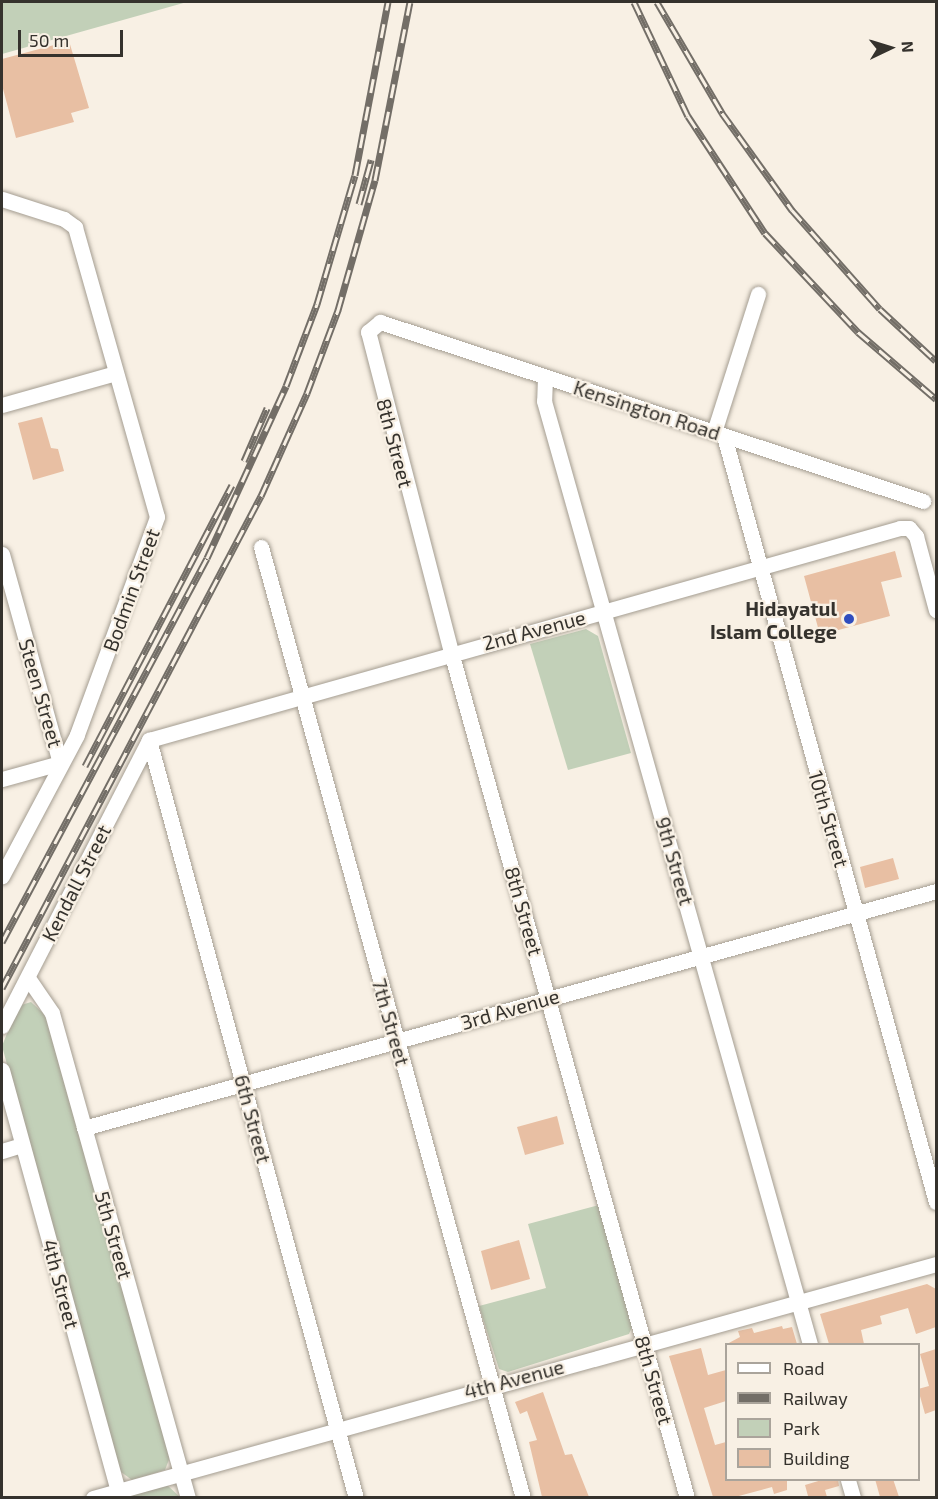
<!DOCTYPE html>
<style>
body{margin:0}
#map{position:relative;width:938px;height:1499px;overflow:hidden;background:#f8f0e4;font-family:"Exo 2",sans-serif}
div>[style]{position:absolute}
.green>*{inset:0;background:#c2d0b8}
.building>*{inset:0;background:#e8bfa3}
.roads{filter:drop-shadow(0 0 2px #a49d91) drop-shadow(0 0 2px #a49d91)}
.street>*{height:15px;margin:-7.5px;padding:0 7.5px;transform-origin:7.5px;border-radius:7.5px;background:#fff}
.rail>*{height:7px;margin-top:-3.5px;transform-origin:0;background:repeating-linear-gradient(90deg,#f8f0e4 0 14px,#736e67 0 28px);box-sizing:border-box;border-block:2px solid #736e67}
.dots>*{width:16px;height:16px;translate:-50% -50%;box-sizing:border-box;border:3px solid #f8f0e4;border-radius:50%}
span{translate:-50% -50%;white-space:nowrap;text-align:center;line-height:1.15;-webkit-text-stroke:4.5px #f8f0e4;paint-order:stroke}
.street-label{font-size:20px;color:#35322d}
.poi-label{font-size:20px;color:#35322d;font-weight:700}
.right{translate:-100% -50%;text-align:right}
.frame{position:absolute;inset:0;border:3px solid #35322d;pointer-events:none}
.legend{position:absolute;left:725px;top:1343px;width:195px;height:138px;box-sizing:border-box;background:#f8f0e4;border:2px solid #aaa49b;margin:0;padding:8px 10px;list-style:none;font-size:18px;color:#35322d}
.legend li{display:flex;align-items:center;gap:12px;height:30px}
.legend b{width:30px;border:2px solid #aaa49b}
.north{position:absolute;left:860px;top:18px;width:60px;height:60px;-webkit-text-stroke:4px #f8f0e4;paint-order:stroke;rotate:86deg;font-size:16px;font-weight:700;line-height:24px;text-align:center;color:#35322d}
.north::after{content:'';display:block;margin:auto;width:21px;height:27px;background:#35322d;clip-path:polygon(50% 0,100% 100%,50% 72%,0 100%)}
.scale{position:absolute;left:18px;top:30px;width:105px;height:27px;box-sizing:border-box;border:3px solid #35322d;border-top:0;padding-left:8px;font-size:18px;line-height:21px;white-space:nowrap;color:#35322d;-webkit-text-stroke:4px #f8f0e4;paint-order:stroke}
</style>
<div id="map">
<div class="green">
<i style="clip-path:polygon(2px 2px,187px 2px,2px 54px)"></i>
<i style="clip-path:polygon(586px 629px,598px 636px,631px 753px,568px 770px,530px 644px)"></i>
<i style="clip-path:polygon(31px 1002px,45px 1015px,170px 1457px,165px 1470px,132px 1480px,117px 1469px,2px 1046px,18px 1006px)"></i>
<i style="clip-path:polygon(599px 1205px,632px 1327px,629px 1334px,508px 1372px,499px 1369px,479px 1306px,546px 1288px,528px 1224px)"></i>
<i style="clip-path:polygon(166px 1484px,181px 1498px,130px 1498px,134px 1494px)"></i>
</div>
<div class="building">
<i style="clip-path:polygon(69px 41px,89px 108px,71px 113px,74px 122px,16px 138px,2px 85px,2px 59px)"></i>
<i style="clip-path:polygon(42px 417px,51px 448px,58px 449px,64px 471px,33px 480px,18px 423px)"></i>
<i style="clip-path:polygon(895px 551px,902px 577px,881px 582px,890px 616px,820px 635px,804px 576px)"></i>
<i style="clip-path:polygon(893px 858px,899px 879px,865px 888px,860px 867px)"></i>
<i style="clip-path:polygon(557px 1116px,564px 1144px,525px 1155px,517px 1127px)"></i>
<i style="clip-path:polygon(519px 1240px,530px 1279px,491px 1290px,481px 1251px)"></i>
<i style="clip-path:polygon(927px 1284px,936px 1289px,936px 1327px,916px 1334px,908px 1308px,880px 1316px,882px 1324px,861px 1330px,864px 1344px,829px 1344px,820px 1314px)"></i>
<i style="clip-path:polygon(782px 1326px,783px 1329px,792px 1327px,797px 1344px,727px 1344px,740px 1337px,738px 1331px,752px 1328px,754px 1333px)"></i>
<i style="clip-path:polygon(701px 1348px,708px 1375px,726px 1370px,726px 1401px,704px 1408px,715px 1445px,726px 1442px,726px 1479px,787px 1479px,787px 1490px,774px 1494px,772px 1487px,735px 1497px,713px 1497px,669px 1356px)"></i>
<i style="clip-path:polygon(936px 1349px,936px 1410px,925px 1414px,918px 1389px,929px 1386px,920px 1354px)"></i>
<i style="clip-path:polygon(543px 1392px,565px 1455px,572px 1454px,589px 1497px,542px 1497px,529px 1442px,537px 1440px,527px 1411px,520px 1414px,515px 1402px)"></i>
<i style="clip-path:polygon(825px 1479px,838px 1479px,839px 1486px,825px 1490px,827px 1497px,808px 1496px,805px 1485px)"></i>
<i style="clip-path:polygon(875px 1479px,893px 1479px,899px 1497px,880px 1497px)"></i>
</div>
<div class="roads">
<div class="street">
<i style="left:2px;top:199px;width:65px;rotate:17.9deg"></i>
<i style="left:64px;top:219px;width:14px;rotate:36deg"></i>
<i style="left:75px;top:227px;width:301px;rotate:74.2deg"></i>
<i style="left:157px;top:517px;width:232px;rotate:110.2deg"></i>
<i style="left:77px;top:735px;width:160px;rotate:118deg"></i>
<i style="left:545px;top:377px;width:24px;rotate:92deg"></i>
<i style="left:544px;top:401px;width:980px;rotate:74.25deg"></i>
<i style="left:2px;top:405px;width:118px;rotate:-15.7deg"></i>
<i style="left:714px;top:432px;width:145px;rotate:-72.3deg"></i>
<i style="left:724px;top:436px;width:795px;rotate:74.53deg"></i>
<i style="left:261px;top:547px;width:986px;rotate:74.6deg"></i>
<i style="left:2px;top:554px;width:217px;rotate:74.5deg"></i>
<i style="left:60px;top:763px;width:60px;rotate:164.6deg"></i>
<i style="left:149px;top:740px;width:780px;rotate:-15.76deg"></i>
<i style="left:900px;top:528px;width:9px"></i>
<i style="left:909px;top:528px;width:11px;rotate:49deg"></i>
<i style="left:916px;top:536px;width:77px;rotate:74.9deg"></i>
<i style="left:149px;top:740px;width:786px;rotate:74.73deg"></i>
<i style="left:28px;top:978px;width:42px;rotate:55.6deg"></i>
<i style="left:52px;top:1013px;width:504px;rotate:74.34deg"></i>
<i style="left:2px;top:1026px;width:322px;rotate:-62.8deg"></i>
<i style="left:2px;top:1070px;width:444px;rotate:74.6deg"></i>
<i style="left:84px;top:1128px;width:884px;rotate:-15.54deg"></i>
<i style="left:2px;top:1151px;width:21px;rotate:-17deg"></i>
<i style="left:848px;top:1480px;width:19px;rotate:74deg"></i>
<i style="left:93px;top:1498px;width:875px;rotate:-15.51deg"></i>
<i style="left:687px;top:1498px;width:878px;rotate:-105.59deg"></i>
<i style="left:451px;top:652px;width:331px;rotate:-104.5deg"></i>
<i style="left:368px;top:332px;width:16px;rotate:-40deg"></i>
<i style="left:380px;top:322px;width:572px;rotate:18.24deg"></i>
</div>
</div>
<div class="rail">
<i style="left:634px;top:2px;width:126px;rotate:64.7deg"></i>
<i style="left:688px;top:116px;width:140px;rotate:56.7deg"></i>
<i style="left:765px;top:233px;width:136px;rotate:46.8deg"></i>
<i style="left:858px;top:332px;width:103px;rotate:40.7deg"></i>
<i style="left:657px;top:2px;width:129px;rotate:59.6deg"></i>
<i style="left:722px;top:113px;width:120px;rotate:54.2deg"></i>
<i style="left:792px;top:210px;width:132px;rotate:48.4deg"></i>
<i style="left:880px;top:309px;width:76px;rotate:42.9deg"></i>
<i style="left:359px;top:204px;width:46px;rotate:-74.7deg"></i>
<i style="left:244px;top:461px;width:58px;rotate:-66.5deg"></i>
<i style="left:85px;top:766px;width:317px;rotate:-62.4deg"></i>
<i style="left:2px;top:942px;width:435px;rotate:-61.9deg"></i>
<i style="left:207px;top:558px;width:189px;rotate:-65.3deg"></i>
<i style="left:286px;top:386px;width:88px;rotate:-69.3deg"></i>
<i style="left:317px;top:304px;width:134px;rotate:-73.6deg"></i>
<i style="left:355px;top:175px;width:176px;rotate:-79.2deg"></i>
<i style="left:2px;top:988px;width:556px;rotate:-62.24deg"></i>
<i style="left:261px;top:496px;width:113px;rotate:-65.9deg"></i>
<i style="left:307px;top:393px;width:89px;rotate:-69.5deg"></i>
<i style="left:338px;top:310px;width:135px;rotate:-74.1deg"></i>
<i style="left:375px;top:180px;width:181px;rotate:-78.9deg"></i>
</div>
<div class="dots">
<i style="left:849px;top:619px;background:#304dbe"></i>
</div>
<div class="street-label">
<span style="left:647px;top:410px;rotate:18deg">Kensington Road</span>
<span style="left:395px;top:443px;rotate:75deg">8th Street</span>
<span style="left:131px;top:590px;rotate:-70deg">Bodmin Street</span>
<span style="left:534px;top:630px;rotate:-15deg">2nd Avenue</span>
<span style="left:41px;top:693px;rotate:74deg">Steen Street</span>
<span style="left:829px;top:819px;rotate:74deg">10th Street</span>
<span style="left:675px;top:861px;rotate:74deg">9th Street</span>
<span style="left:76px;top:883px;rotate:-63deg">Kendall Street</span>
<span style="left:524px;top:911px;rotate:74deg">8th Street</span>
<span style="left:510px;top:1009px;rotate:-16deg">3rd Avenue</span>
<span style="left:391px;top:1022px;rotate:74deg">7th Street</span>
<span style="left:253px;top:1119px;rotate:75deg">6th Street</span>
<span style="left:114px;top:1235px;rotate:74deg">5th Street</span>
<span style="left:61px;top:1284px;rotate:75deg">4th Street</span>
<span style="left:514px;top:1379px;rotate:-15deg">4th Avenue</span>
<span style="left:654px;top:1380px;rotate:74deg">8th Street</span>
</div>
<div class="poi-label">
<span class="right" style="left:837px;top:620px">Hidayatul<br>Islam College</span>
</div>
<div class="frame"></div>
<ul class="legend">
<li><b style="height:8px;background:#fff"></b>Road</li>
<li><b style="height:8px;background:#736e67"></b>Railway</li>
<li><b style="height:16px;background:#c2d0b8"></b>Park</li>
<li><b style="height:16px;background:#e8bfa3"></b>Building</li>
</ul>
<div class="north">N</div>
<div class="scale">50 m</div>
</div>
